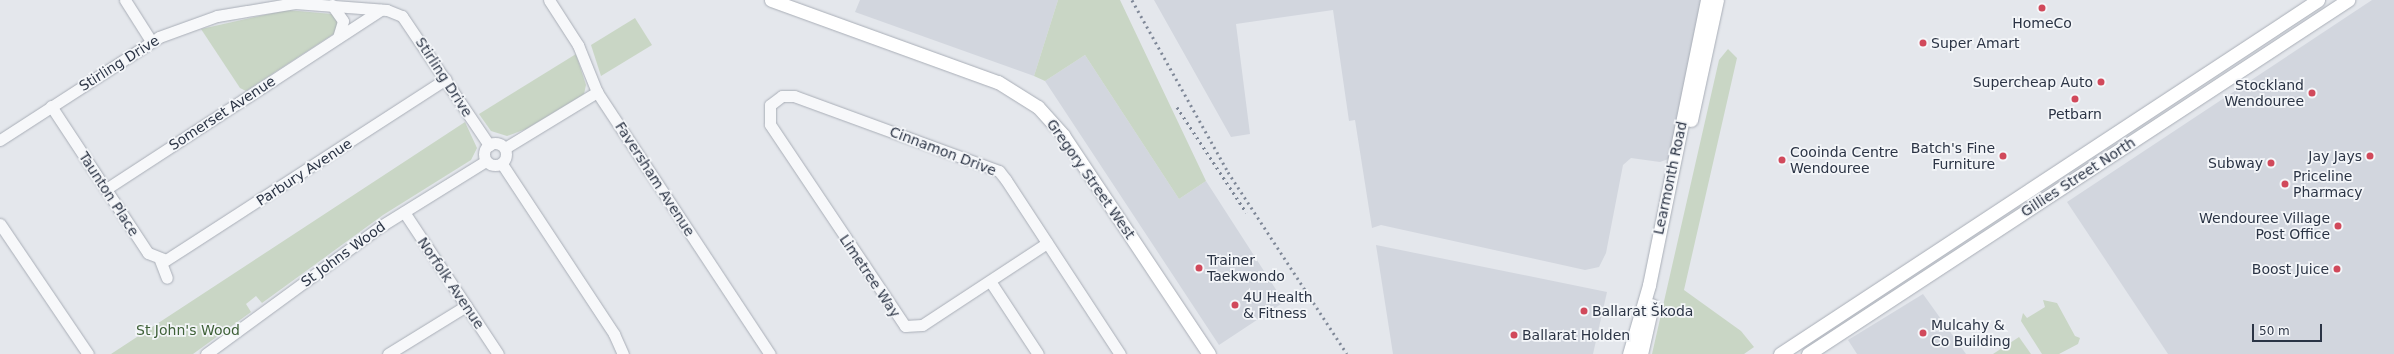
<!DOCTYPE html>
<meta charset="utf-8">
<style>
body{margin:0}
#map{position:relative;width:2394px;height:354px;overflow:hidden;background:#e4e7ec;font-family:"DejaVu Sans",sans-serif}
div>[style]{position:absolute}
.built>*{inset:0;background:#d2d6de}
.green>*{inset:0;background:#c9d6c5}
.roads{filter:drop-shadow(0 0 1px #a9aeb7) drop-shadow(0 0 1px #a9aeb7)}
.minor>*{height:11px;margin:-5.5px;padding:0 5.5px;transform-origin:5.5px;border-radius:5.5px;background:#f7f8fa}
.minor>.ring{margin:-5.5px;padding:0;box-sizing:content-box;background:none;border:11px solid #f7f8fa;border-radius:50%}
.major>*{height:13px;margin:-6.5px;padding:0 6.5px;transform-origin:6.5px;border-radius:6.5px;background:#fff}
.rail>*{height:3px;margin-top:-1.5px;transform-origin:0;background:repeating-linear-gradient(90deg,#7d8696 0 2px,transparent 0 6px)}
.dots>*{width:11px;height:11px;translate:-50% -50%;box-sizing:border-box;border:2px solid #f4f6f9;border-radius:50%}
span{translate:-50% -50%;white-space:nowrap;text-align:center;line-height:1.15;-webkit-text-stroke:3.5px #f4f6f9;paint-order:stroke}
.poi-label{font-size:14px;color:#2b3445}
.left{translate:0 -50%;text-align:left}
.right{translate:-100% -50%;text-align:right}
.street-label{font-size:14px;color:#2b3445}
.park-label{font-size:14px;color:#3f6138}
.scale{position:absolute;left:2252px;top:324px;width:70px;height:18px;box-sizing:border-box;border:2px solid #2b3445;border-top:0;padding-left:5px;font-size:12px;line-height:14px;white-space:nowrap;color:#2b3445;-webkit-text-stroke:3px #f4f6f9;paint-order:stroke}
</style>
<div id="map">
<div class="built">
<i style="clip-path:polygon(860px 0,1058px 0,1034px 76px,855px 12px)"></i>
<i style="clip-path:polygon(1154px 0,1708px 0,1674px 157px,1660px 162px,1631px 158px,1623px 165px,1606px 253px,1599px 267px,1585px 270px,1381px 225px,1372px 228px,1355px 120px,1349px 121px,1333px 10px,1236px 24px,1250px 134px,1231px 137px)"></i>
<i style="clip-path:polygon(2372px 0,2394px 0,2394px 354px,2168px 354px,2067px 202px)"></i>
<i style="clip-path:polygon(1085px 55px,1179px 199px,1206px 181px,1284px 302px,1219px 345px,1045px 81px)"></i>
<i style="clip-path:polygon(1376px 245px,1607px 292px,1593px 354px,1393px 354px)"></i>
<i style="clip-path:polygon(1923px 294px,1966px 354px,1857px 354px,1848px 340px)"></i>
</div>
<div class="green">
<i style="clip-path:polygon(1058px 0,1120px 0,1206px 181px,1179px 199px,1085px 55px,1045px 81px,1034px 76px)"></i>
<i style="clip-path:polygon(287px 10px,332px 14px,339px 21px,335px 33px,246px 91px,240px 88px,201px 29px)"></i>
<i style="clip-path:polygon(635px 18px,652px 45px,601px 76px,591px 45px)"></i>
<i style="clip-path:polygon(1728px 49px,1737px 58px,1684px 290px,1741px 331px,1754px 347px,1744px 354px,1652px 354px,1719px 60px)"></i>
<i style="clip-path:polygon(576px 54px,586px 85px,584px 94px,526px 129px,507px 136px,491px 131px,479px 114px)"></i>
<i style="clip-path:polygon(465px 122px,477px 148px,471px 160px,383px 215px,262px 303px,256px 296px,246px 304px,251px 312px,193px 354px,111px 354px)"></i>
<i style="clip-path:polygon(2043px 300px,2057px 303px,2075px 336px,2080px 338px,2078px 344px,2059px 354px,2042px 354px,2021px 321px,2023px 313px,2027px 318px,2045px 307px)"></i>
<i style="clip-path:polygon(2019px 337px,2031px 354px,1993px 354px)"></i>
</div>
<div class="roads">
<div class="minor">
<i style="left:125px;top:0;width:49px;rotate:57.6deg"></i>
<i style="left:549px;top:0;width:54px;rotate:57.2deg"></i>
<i style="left:578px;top:45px;width:51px;rotate:68deg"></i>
<i style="left:597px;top:92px;width:314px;rotate:56.6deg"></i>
<i style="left:332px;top:5px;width:19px;rotate:55deg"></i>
<i style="left:343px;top:21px;width:17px;rotate:107deg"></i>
<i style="left:51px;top:106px;width:176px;rotate:56.6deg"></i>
<i style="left:148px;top:253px;width:19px;rotate:21deg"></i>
<i style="left:166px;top:260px;width:333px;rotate:-32.9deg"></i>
<i style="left:0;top:140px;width:189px;rotate:-32.9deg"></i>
<i style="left:159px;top:37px;width:62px;rotate:-19.9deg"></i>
<i style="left:217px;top:16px;width:79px;rotate:-9.5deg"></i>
<i style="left:295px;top:3px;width:92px;rotate:4.4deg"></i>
<i style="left:387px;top:10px;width:16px;rotate:22deg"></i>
<i style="left:402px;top:16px;width:156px;rotate:56deg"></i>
<i class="ring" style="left:484px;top:143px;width:11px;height:11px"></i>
<i style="left:505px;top:148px;width:108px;rotate:-31.3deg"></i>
<i style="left:502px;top:164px;width:204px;rotate:56.6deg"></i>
<i style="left:614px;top:334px;width:22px;rotate:66deg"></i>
<i style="left:106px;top:189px;width:328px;rotate:-33.1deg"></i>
<i style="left:404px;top:212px;width:170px;rotate:56.5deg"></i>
<i style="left:0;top:224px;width:157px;rotate:55.9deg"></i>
<i style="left:1047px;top:243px;width:149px;rotate:146.7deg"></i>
<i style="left:922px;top:325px;width:17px;rotate:177deg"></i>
<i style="left:905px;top:326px;width:243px;rotate:-123.8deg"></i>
<i style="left:770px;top:124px;width:19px;rotate:-90deg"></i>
<i style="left:770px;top:105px;width:15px;rotate:-37deg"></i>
<i style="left:782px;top:96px;width:12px"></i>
<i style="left:794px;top:96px;width:218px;rotate:20.1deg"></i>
<i style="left:999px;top:171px;width:11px;rotate:52deg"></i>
<i style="left:1006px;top:180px;width:208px;rotate:56.8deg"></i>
<i style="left:160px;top:260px;width:19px;rotate:69deg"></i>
<i style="left:990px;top:281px;width:87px;rotate:56.7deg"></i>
<i style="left:206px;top:354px;width:217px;rotate:-36.2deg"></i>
<i style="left:381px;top:226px;width:123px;rotate:-31.8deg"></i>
<i style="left:388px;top:354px;width:92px;rotate:-31.6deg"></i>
</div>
<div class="major">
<i style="left:771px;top:0;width:241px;rotate:19.9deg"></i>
<i style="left:998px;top:82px;width:47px;rotate:32deg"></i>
<i style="left:1038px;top:107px;width:38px;rotate:48deg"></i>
<i style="left:1063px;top:135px;width:263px;rotate:56.3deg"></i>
<i style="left:1691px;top:120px;width:123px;rotate:-77.8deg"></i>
<i style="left:1629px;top:354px;width:72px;rotate:-73.8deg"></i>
<i style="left:1649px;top:285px;width:291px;rotate:-78.5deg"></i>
<i style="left:1641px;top:354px;width:50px;rotate:-77.3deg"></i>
<i style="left:1780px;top:354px;width:644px;rotate:-33.34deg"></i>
<i style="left:1808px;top:354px;width:646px;rotate:-33.25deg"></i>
</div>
</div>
<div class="rail">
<i style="left:1132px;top:0;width:197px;rotate:60.8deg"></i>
<i style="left:1228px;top:172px;width:217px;rotate:56.8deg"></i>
<i style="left:1177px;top:107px;width:126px;rotate:56.7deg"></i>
</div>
<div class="dots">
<i style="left:2042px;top:8px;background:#d1495b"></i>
<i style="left:1923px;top:43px;background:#d1495b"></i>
<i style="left:2101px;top:82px;background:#d1495b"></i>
<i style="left:2312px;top:93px;background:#d1495b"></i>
<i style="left:2075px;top:99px;background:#d1495b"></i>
<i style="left:2003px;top:156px;background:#d1495b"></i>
<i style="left:2370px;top:156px;background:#d1495b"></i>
<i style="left:1782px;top:160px;background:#d1495b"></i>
<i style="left:2271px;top:163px;background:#d1495b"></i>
<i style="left:2285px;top:184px;background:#d1495b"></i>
<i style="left:2338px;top:226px;background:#d1495b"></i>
<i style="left:1199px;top:268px;background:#d1495b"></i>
<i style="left:2337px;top:269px;background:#d1495b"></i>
<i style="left:1235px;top:305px;background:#d1495b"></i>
<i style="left:1584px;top:311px;background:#d1495b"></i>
<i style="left:1923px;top:333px;background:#d1495b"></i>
<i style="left:1514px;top:335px;background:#d1495b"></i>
</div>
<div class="poi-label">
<span style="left:2042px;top:23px">HomeCo</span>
<span class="left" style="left:1931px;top:43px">Super Amart</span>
<span class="right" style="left:2093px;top:82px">Supercheap Auto</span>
<span class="right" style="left:2304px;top:93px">Stockland<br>Wendouree</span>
<span style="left:2075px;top:114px">Petbarn</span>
<span class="right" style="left:1995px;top:156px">Batch's Fine<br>Furniture</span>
<span class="left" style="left:1790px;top:160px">Cooinda Centre<br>Wendouree</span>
<span class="right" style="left:2362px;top:156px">Jay Jays</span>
<span class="right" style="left:2263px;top:163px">Subway</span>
<span class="left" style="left:2293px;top:184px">Priceline<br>Pharmacy</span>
<span class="right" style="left:2330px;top:226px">Wendouree Village<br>Post Office</span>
<span class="left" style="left:1207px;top:268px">Trainer<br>Taekwondo</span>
<span class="right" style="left:2329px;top:269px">Boost Juice</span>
<span class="left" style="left:1243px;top:305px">4U Health<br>&amp; Fitness</span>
<span class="left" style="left:1592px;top:311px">Ballarat Škoda</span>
<span class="left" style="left:1931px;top:333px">Mulcahy &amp;<br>Co Building</span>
<span class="left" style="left:1522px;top:335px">Ballarat Holden</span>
</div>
<div class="street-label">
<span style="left:119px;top:63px;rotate:-32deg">Stirling Drive</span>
<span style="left:444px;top:77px;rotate:57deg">Stirling Drive</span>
<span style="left:222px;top:113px;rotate:-33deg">Somerset Avenue</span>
<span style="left:943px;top:151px;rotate:21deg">Cinnamon Drive</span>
<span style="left:304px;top:172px;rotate:-33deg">Parbury Avenue</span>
<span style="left:2078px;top:177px;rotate:-33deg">Gillies Street North</span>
<span style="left:1670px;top:178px;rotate:-78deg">Learmonth Road</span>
<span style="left:655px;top:179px;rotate:57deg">Faversham Avenue</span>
<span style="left:1091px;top:179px;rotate:55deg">Gregory Street West</span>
<span style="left:109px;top:194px;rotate:57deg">Taunton Place</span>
<span style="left:343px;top:254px;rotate:-36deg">St Johns Wood</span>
<span style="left:870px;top:276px;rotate:56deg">Limetree Way</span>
<span style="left:451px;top:283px;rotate:56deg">Norfolk Avenue</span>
</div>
<div class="park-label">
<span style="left:188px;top:330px">St John's Wood</span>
</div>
<div class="scale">50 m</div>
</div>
